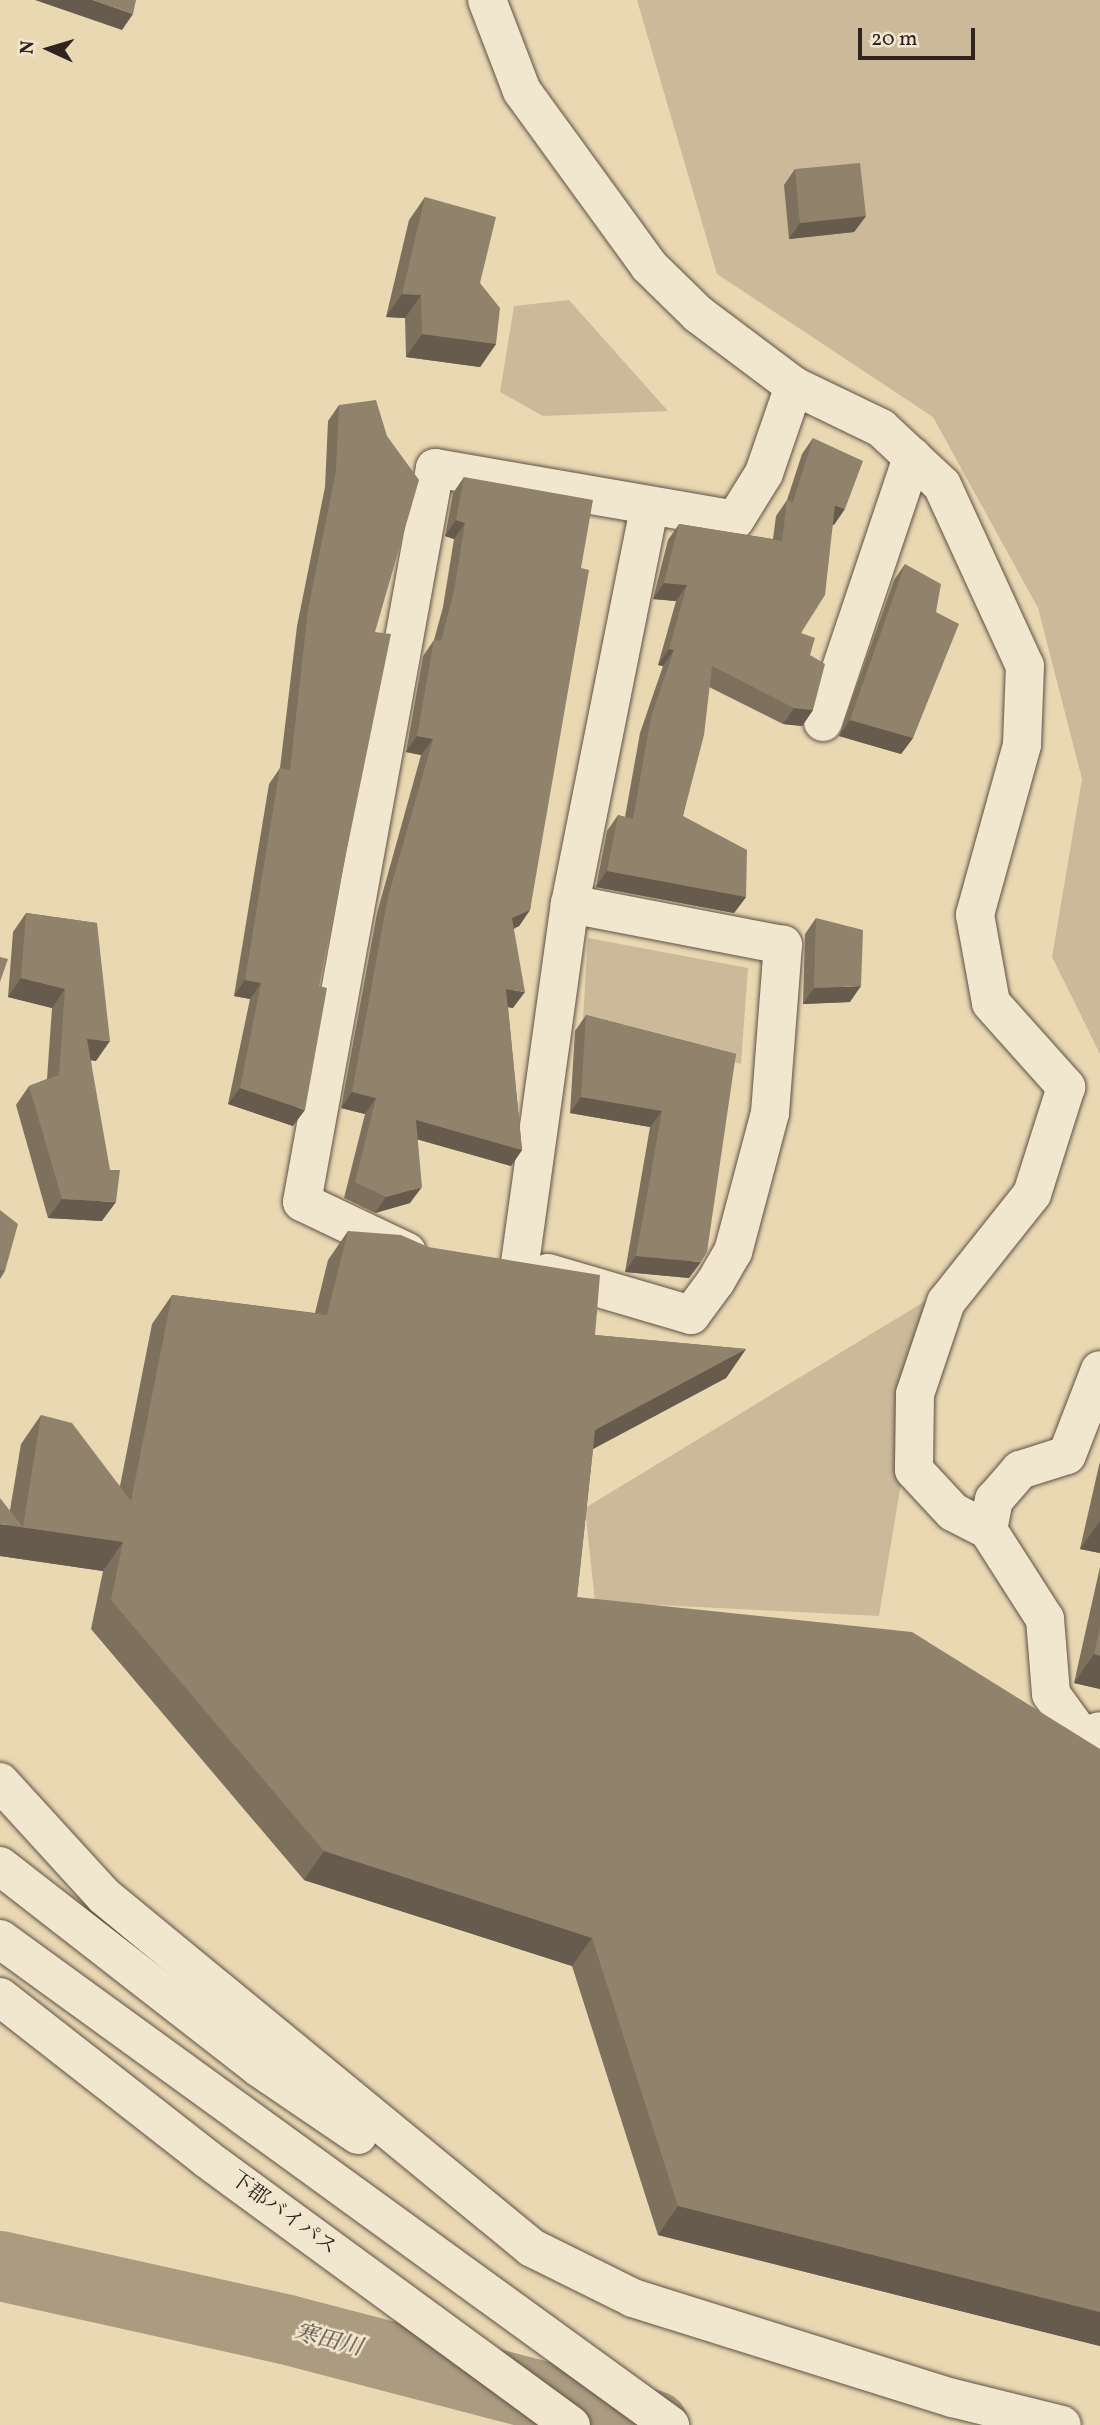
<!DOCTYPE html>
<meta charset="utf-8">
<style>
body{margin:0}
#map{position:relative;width:1100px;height:2425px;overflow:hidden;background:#ead8b3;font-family:Vollkorn,"Noto Serif JP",serif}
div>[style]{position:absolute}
.green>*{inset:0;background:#cbb99a}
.river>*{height:70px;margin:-35px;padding:0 35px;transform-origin:35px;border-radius:35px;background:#ab9b81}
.roads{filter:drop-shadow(0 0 2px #5f5145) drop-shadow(0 0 2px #5f5145)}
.street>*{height:38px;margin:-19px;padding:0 19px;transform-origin:19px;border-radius:19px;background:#f1e6ce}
.secondary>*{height:38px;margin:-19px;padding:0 19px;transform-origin:19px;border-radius:19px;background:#f1e6ce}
.wall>*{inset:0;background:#7d705d}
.shaded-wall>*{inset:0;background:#665b4c}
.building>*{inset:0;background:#91826c}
span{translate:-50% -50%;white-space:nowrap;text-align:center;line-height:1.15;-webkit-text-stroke:5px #f1e6ce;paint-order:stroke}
.street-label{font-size:21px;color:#312420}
.water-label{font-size:23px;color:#56483d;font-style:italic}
.north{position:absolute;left:14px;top:14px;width:70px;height:70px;-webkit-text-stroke:5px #f1e6ce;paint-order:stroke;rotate:274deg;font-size:19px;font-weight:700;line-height:28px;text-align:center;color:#312420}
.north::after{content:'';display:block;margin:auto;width:24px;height:32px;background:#312420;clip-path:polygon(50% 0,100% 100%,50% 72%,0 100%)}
.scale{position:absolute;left:858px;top:28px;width:117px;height:32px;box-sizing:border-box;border:4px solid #312420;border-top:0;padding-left:9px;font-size:21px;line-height:24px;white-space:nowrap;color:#312420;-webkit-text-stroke:5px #f1e6ce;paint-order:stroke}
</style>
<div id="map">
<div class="green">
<i style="clip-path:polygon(637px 0,1100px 0,1100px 1054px,1052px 957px,1082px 779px,1038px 608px,933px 417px,717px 274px)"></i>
<i style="clip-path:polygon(569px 300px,668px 411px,543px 416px,500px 392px,514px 306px)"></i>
<i style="clip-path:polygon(588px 938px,748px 968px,741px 1064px,583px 1018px)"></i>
<i style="clip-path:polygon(932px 1297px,879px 1616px,595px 1602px,585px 1508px)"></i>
</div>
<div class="river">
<i style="left:0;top:2266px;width:295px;rotate:12.5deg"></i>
<i style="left:288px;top:2330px;width:378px;rotate:14.6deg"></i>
</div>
<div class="roads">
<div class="street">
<i style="left:487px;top:0;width:97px;rotate:69deg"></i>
<i style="left:522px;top:91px;width:216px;rotate:54deg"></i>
<i style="left:649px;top:266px;width:69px;rotate:44.4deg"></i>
<i style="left:698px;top:314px;width:120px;rotate:36.9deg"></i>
<i style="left:794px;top:386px;width:97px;rotate:25.8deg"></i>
<i style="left:881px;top:428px;width:83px;rotate:43.1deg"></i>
<i style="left:942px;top:485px;width:199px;rotate:65.4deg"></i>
<i style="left:1025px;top:666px;width:79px;rotate:92.2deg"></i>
<i style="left:1022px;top:745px;width:176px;rotate:105.5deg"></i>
<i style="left:975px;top:915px;width:89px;rotate:79.7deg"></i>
<i style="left:991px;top:1003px;width:113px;rotate:48.2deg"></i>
<i style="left:1066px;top:1087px;width:112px;rotate:107.6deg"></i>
<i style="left:1032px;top:1194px;width:138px;rotate:128.5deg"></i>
<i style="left:946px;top:1302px;width:97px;rotate:108.6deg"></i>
<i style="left:915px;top:1394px;width:76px;rotate:90.8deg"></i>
<i style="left:914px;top:1470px;width:57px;rotate:47.1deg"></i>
<i style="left:953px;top:1512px;width:39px;rotate:27deg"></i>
<i style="left:988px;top:1530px;width:106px;rotate:57.4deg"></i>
<i style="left:1045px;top:1619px;width:75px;rotate:85.4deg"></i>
<i style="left:1051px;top:1694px;width:53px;rotate:54.2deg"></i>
<i style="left:1082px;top:1737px;width:19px;rotate:-18deg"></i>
<i style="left:823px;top:722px;width:280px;rotate:-71.4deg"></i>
<i style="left:407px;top:1252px;width:116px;rotate:-154.5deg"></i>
<i style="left:302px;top:1202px;width:746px;rotate:-79.73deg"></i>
<i style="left:435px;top:468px;width:304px;rotate:9.8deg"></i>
<i style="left:735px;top:520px;width:55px;rotate:-58.3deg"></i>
<i style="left:764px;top:473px;width:92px;rotate:-71deg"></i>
<i style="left:520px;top:1263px;width:362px;rotate:-82.1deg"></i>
<i style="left:570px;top:904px;width:405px;rotate:-78.7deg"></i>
<i style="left:548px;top:1273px;width:149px;rotate:16.4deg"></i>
<i style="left:691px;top:1315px;width:42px;rotate:-53.7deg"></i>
<i style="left:716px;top:1281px;width:34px;rotate:-60deg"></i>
<i style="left:733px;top:1252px;width:144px;rotate:-75.1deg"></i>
<i style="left:770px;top:1113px;width:169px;rotate:-85.6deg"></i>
<i style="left:783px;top:945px;width:217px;rotate:-169.1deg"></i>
<i style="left:988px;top:1530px;width:31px;rotate:-79deg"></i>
<i style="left:994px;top:1500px;width:40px;rotate:-49deg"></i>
<i style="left:1020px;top:1470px;width:49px;rotate:-17.7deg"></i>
<i style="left:1067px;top:1455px;width:91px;rotate:-68.8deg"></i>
<i style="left:0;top:1782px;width:154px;rotate:47.6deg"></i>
<i style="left:104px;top:1896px;width:554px;rotate:39.43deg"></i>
<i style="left:532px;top:2248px;width:113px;rotate:26.3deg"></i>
<i style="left:633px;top:2298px;width:335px;rotate:17.4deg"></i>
<i style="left:953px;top:2398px;width:112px;rotate:13.9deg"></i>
<i style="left:0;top:1866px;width:327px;rotate:37.9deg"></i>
<i style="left:258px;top:2067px;width:121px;rotate:34.2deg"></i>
</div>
<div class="secondary">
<i style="left:0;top:1939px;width:828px;rotate:35.96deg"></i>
<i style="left:0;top:1997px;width:263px;rotate:38deg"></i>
<i style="left:207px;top:2159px;width:451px;rotate:36.2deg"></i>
</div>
</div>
<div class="wall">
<i style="clip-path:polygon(795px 169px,866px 216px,854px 232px,789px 239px,784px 185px)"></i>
<i style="clip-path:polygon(425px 197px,480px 283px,496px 344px,480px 367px,406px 357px,405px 318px,386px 317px,409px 220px)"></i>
<i style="clip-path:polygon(339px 405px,375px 632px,319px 986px,293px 1126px,228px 1104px,250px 999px,234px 996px,269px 784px,280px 768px,297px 626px,325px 487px,328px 421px)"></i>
<i style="clip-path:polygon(813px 438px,834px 525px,833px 524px,801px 633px,810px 655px,813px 710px,802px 726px,783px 724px,709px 687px,683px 816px,746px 897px,734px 913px,596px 887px,607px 831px,618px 815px,625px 817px,640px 733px,663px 666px,658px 665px,676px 601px,653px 599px,668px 540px,679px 524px,773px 539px,776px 516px,787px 500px,802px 454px)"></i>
<i style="clip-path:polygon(464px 477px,581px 568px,530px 910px,519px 926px,514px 929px,513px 1008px,508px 1007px,522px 1150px,511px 1166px,418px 1139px,410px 1203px,375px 1213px,344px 1198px,365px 1114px,341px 1108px,377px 913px,421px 755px,406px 752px,423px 656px,434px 640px,443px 607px,454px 539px,445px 536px,453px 493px)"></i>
<i style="clip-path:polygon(905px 564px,913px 738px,901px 754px,839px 736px,894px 580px)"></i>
<i style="clip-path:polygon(26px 913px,97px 923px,96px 1061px,91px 1060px,102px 1221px,48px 1218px,16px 1105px,29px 1086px,47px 1079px,52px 1008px,8px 997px,13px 932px)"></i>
<i style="clip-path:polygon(816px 918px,850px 1002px,803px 1004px,805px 934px)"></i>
<i style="clip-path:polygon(586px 1015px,736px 1054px,689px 1278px,625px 1272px,650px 1127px,570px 1113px,575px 1031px)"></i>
<i style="clip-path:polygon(0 1210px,5px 1271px,0 1279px)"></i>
<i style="clip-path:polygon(348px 1231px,595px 1335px,746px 1349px,726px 1378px,593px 1449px,577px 1597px,1100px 1749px,1100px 2346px,658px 2235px,572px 1966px,304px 1880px,91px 1629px,103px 1571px,0 1556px,10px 1510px,21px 1444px,41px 1415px,120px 1486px,152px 1324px,172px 1295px,315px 1313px,328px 1260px)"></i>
<i style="clip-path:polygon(1100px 1461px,1100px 1553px,1080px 1549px)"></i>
<i style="clip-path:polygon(1100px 1567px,1100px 1689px,1074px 1683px)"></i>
</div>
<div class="shaded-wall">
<i style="clip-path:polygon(35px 0,93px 0,133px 14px,122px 30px)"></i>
<i style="clip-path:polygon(866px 216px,854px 232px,789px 239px,800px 223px)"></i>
<i style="clip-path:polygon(402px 294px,421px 295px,405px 318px,386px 317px)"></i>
<i style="clip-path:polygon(422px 334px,496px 344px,480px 367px,406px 357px)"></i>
<i style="clip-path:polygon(835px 505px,845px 509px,834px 525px,823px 521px)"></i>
<i style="clip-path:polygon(456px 520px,465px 523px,454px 539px,445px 536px)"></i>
<i style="clip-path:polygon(664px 583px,687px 585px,676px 601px,653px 599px)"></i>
<i style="clip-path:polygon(669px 649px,674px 650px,663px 666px,658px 665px)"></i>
<i style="clip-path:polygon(794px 708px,813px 710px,802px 726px,783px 724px)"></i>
<i style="clip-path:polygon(850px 720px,913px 738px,901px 754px,839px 736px)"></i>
<i style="clip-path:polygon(417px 736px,433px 739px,421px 755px,406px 752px)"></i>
<i style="clip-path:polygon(607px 871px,746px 897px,734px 913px,596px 887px)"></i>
<i style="clip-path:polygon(530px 910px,519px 926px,500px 934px,512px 918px)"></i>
<i style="clip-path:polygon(21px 978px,65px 989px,52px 1008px,8px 997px)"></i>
<i style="clip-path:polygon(245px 980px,261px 983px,250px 999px,234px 996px)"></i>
<i style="clip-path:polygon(861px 986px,850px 1002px,803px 1004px,814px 988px)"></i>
<i style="clip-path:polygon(506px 989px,525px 992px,513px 1008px,495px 1005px)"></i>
<i style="clip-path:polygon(87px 1039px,110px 1041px,96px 1061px,74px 1058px)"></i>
<i style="clip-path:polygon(240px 1088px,305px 1110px,293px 1126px,228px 1104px)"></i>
<i style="clip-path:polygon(352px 1092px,376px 1098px,365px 1114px,341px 1108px)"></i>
<i style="clip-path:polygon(581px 1097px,662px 1111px,650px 1127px,570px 1113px)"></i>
<i style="clip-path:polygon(416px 1120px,522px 1150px,511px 1166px,405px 1136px)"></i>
<i style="clip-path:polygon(422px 1187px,410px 1203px,375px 1213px,386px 1197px)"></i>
<i style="clip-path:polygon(62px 1199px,116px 1202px,102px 1221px,48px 1218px)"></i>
<i style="clip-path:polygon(636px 1256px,701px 1262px,689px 1278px,625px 1272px)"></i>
<i style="clip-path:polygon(746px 1349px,726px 1378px,574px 1459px,595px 1430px)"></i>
<i style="clip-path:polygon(1100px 1521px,1100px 1553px,1080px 1549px)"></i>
<i style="clip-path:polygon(0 1524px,123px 1542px,103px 1571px,0 1556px)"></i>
<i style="clip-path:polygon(1094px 1654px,1100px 1656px,1100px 1689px,1074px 1683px)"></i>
<i style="clip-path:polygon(324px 1851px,592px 1938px,572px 1966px,304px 1880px)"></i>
<i style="clip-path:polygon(678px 2206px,1100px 2312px,1100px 2346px,658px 2235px)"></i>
</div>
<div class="building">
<i style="clip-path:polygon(93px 0,136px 0,133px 14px)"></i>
<i style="clip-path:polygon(860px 163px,866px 216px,800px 223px,795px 169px)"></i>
<i style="clip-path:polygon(425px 197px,496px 217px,480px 283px,500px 308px,496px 344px,422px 334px,421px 295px,402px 294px)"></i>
<i style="clip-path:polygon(376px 400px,387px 436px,419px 480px,375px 632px,391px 634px,319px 986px,327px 988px,305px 1110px,240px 1088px,261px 983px,245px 980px,280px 768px,290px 770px,308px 610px,336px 471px,339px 405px)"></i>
<i style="clip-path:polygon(813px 438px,863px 461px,845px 509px,835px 505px,825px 595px,801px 633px,815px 638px,810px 655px,825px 664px,813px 710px,794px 708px,712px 666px,704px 735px,683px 816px,747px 850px,746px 897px,607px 871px,618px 815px,633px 819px,651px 717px,674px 650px,669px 649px,687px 585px,664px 583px,679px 524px,782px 541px,787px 500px,793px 502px)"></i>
<i style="clip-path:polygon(464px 477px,593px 500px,581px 568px,589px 570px,530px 910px,512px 918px,525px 992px,506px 989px,522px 1150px,416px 1120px,422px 1187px,386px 1197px,355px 1182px,376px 1098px,352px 1092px,388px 897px,433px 739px,417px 736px,434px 640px,441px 641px,454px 591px,465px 523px,456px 520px)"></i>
<i style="clip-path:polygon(905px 564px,941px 584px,936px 612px,959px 624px,913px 738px,850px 720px)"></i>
<i style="clip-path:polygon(26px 913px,97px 923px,110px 1041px,87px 1039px,110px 1170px,120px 1170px,116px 1202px,62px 1199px,29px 1086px,59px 1075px,65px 989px,21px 978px)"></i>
<i style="clip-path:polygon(816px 918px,863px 930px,861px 986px,814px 988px)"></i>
<i style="clip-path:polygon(0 957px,8px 959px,0 982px)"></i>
<i style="clip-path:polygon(586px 1015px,736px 1054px,707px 1252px,701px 1262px,636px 1256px,662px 1111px,581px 1097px)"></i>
<i style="clip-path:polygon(0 1210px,18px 1224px,5px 1271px,0 1269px)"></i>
<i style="clip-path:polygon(348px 1231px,401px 1235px,428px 1247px,600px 1275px,595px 1335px,746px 1349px,595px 1430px,577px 1597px,912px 1632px,1100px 1749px,1100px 2312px,678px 2206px,592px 1938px,324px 1851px,111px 1600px,123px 1542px,0 1524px,0 1498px,23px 1527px,41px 1415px,72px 1423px,131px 1501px,172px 1295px,327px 1315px)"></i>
<i style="clip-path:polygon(1100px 1628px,1100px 1656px,1094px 1654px)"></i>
</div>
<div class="street-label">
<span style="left:283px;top:2214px;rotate:36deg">下郡バイパス</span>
</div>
<div class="water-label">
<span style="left:328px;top:2341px;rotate:14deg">寒田川</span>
</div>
<div class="north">N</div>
<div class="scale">20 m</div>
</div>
